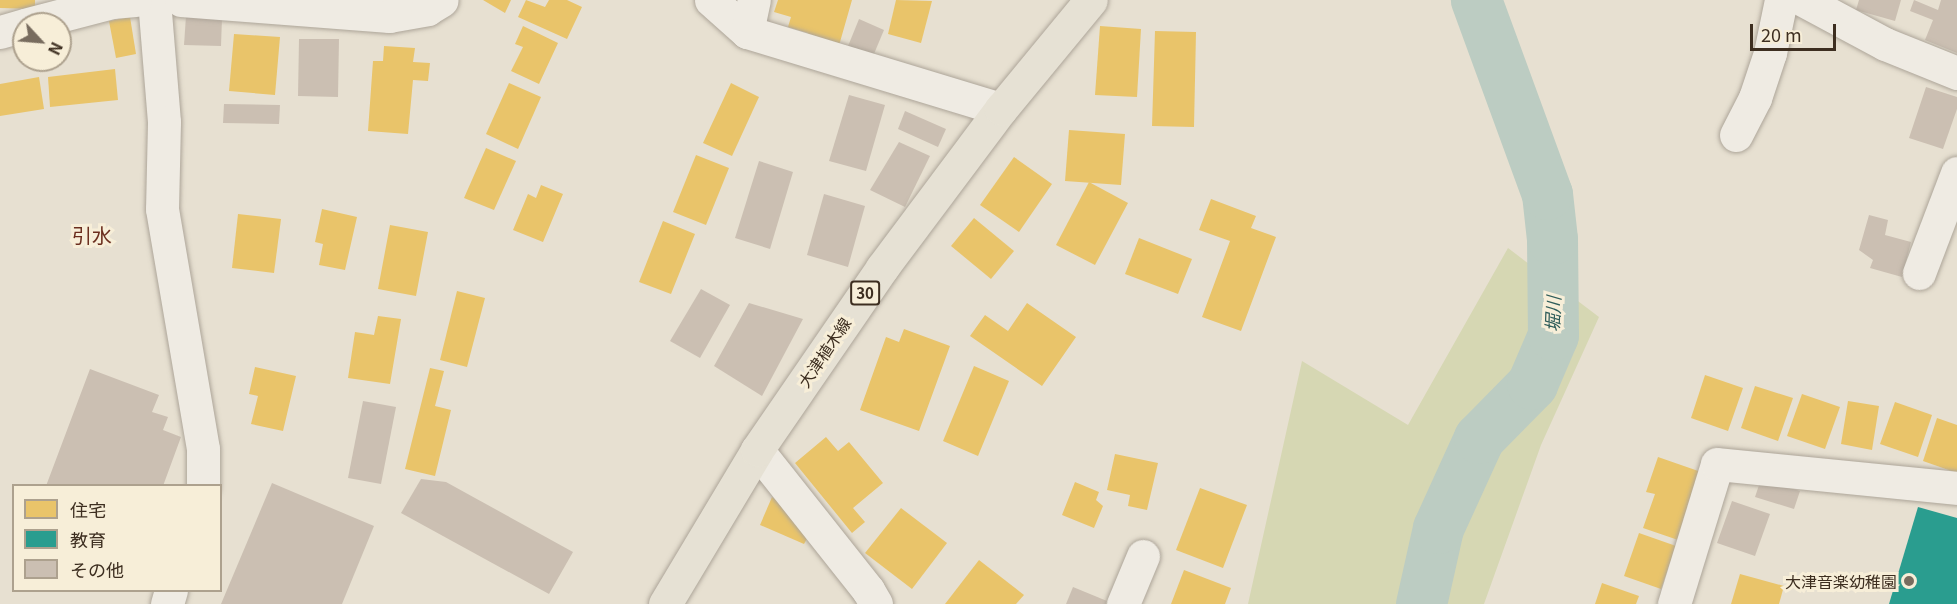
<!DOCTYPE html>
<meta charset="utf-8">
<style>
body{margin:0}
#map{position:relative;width:1957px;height:604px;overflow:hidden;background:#e7e0d1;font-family:Georgia,"Noto Sans JP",serif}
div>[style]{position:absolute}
.green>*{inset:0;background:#d6d7b3}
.homes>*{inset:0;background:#e9c46a}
.schools>*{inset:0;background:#2a9d8f}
.river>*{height:51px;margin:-25.5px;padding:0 25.5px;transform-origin:25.5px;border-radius:25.5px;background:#bcccc2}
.building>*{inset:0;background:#cbbfb2}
.roads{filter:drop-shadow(0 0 2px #ada599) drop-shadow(0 0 2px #ada599)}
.minor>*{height:33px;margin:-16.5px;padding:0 16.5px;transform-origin:16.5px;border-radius:16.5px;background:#efebe3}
.primary>*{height:33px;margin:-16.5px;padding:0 16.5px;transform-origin:16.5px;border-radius:16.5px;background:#e6e1d4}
.dots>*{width:16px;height:16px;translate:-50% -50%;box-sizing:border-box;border:3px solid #f7eed8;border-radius:50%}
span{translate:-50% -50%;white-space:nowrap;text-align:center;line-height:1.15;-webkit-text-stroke:6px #f7eed8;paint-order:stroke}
.shield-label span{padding:2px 4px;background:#f7eed8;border:2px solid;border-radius:4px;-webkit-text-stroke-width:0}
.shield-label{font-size:15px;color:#3d2e20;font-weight:700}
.street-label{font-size:16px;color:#3d2e20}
.poi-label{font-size:16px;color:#3d2e20}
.right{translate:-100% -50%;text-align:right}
.water-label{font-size:18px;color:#2f5d5a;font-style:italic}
.quarter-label{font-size:20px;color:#6b2e1e}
.legend{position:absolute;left:12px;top:484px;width:210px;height:108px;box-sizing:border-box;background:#f7eed8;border:2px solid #ada18e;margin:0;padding:8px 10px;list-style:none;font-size:18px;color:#3d2e20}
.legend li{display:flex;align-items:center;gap:12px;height:30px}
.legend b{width:30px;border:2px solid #ada18e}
.north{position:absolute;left:12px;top:12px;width:60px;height:60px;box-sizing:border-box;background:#f7eed8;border:2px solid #ada18e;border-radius:50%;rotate:116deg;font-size:16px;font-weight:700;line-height:24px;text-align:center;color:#3d2e20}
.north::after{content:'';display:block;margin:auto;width:21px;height:27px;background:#786c5e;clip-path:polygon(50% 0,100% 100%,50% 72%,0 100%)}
.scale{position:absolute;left:1750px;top:24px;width:86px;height:27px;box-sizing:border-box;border:3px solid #3d2e20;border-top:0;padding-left:8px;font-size:18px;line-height:21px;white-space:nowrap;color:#3d2e20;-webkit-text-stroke:4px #f7eed8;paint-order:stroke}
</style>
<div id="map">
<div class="green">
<i style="clip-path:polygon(1508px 248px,1599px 317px,1541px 445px,1484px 604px,1248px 604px,1302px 361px,1408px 425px)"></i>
</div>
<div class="homes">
<i style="clip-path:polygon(0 0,35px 0,35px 9px,0 8px)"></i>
<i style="clip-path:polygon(483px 0,511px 0,505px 13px)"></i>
<i style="clip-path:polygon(526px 0,545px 7px,549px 0,567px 0,582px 7px,567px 39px,518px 17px)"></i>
<i style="clip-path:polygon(778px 0,852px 0,838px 49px,805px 40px,808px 33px,788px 27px,791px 17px,774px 12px)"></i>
<i style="clip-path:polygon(896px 0,932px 1px,921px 43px,888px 34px)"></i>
<i style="clip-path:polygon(130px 17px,136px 54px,116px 58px,109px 21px)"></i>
<i style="clip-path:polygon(523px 26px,558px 43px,539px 84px,511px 71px,523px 47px,515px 44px)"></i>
<i style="clip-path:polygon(1100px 26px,1141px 29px,1137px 97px,1095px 95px)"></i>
<i style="clip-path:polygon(1155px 31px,1196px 32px,1194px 127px,1152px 126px)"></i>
<i style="clip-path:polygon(234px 34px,280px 37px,275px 95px,229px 91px)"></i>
<i style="clip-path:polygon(384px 46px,415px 48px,413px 62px,430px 63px,428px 81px,413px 80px,408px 134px,368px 131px,373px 61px,383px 61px)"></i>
<i style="clip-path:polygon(115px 69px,118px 100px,50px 107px,48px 77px)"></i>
<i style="clip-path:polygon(39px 77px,44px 109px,0 116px,0 84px)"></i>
<i style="clip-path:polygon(509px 83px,541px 97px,518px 149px,486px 134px)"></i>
<i style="clip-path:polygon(731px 83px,759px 97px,732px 156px,703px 143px)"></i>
<i style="clip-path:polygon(1069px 130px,1125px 134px,1121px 185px,1065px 181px)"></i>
<i style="clip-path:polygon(486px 148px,516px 161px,494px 210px,464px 198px)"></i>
<i style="clip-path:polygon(696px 155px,729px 168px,706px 225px,673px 212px)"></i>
<i style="clip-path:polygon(1014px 157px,1052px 184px,1019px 232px,980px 205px)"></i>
<i style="clip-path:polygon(1089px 182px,1128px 203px,1095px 265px,1056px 245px)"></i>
<i style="clip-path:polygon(541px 185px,563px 194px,543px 242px,513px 230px,528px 194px,536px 198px)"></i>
<i style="clip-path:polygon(1211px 199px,1256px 216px,1251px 228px,1276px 237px,1241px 331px,1202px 317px,1230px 241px,1199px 230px)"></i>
<i style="clip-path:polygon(322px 209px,357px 217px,345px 270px,319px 265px,323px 244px,315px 242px)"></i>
<i style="clip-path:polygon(238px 214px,281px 219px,274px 273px,232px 268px)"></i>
<i style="clip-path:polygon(974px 218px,1014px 251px,991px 279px,951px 246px)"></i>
<i style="clip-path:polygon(663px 221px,695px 234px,671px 294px,639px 282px)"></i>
<i style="clip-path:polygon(390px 225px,428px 232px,416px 296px,378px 289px)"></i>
<i style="clip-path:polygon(1139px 238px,1192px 259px,1178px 294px,1125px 274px)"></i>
<i style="clip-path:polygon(457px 291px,485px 298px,467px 367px,440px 360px)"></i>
<i style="clip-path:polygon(1027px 303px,1076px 337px,1042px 386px,970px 336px,985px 315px,1008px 331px)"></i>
<i style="clip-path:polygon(378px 316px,401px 319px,390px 384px,348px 378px,355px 332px,374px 335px)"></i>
<i style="clip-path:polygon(904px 329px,950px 346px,919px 431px,860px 410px,886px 337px,899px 342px)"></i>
<i style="clip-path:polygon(974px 366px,1009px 381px,978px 456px,943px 441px)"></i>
<i style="clip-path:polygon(255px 367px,296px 376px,283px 431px,251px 424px,258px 396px,249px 394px)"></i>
<i style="clip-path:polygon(430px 368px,444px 371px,435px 406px,451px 410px,435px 476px,405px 469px)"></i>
<i style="clip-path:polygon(1705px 375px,1743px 388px,1728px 431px,1691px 418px)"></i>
<i style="clip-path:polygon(1755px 386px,1793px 398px,1778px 441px,1741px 428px)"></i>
<i style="clip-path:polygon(1802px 394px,1840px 407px,1825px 449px,1787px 436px)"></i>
<i style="clip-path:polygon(1848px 401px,1879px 406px,1872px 450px,1841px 444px)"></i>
<i style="clip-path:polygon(1895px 402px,1932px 415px,1918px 457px,1880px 444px)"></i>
<i style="clip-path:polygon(1937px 418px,1957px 425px,1957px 473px,1923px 461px)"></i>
<i style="clip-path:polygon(826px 437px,838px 451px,849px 442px,883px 483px,853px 508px,865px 522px,852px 533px,795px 463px)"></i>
<i style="clip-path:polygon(1115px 454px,1158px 463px,1147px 510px,1128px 506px,1130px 495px,1107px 490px)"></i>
<i style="clip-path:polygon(1658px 457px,1704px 473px,1681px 541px,1643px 528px,1655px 494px,1646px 492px)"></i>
<i style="clip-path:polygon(1075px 482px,1099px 492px,1096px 500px,1103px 506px,1094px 528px,1062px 515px)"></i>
<i style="clip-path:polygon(1200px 488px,1247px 505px,1223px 568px,1176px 550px)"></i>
<i style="clip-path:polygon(772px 497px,815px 524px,804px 544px,760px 525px)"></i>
<i style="clip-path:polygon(901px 508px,947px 543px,912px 589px,865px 553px)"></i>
<i style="clip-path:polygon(1639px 533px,1676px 546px,1661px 589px,1624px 576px)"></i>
<i style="clip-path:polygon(979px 560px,1024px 595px,1016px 604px,945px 604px)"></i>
<i style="clip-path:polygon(1184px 570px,1231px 588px,1225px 604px,1171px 604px)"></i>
<i style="clip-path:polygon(1740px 574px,1784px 586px,1779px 604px,1731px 604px)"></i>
<i style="clip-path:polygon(1602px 583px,1639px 596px,1636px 604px,1595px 604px)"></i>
</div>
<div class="schools">
<i style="clip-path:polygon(1918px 507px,1957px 518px,1957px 604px,1889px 604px)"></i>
</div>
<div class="river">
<i style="left:1421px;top:604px;width:78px;rotate:-77.4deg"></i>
<i style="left:1438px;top:528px;width:99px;rotate:-65.5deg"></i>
<i style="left:1479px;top:438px;width:76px;rotate:-45.5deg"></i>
<i style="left:1532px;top:384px;width:53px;rotate:-66.8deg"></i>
<i style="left:1553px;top:335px;width:96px;rotate:-90.6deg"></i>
<i style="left:1552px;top:239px;width:45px;rotate:-96.3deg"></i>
<i style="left:1547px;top:194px;width:207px;rotate:-110.1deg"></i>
</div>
<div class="building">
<i style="clip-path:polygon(1859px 0,1901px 0,1895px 21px,1856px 10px)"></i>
<i style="clip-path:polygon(1914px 0,1938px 10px,1941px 0,1957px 0,1957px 53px,1925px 40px,1933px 20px,1910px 11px)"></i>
<i style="clip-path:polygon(186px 16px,222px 18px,221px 46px,184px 45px)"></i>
<i style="clip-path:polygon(859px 19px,884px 30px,871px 61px,846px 51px)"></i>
<i style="clip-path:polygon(299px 39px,339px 39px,338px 97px,298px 96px)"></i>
<i style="clip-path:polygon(1926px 87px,1957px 97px,1957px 109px,1943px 149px,1909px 138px)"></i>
<i style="clip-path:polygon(849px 95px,885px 105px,866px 171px,829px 161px)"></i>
<i style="clip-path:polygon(224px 104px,280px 105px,279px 124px,223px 123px)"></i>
<i style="clip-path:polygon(905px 111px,946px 129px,938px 147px,898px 129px)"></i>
<i style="clip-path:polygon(899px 142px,930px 156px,905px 207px,870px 190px)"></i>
<i style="clip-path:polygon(759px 161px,793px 172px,770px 249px,735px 238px)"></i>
<i style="clip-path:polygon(824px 194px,865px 206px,848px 267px,807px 255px)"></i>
<i style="clip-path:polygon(1869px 215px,1888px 220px,1885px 235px,1911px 242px,1902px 277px,1870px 268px,1873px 260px,1859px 250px)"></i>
<i style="clip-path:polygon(701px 289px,730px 305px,700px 358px,670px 341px)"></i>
<i style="clip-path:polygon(749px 303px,803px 319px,762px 396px,714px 366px)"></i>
<i style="clip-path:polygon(90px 369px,159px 395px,152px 412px,168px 417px,163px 430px,181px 437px,163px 486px,46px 486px)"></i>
<i style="clip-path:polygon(363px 401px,396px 407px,381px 484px,348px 478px)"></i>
<i style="clip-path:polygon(421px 479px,446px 482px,573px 552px,549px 594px,401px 513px)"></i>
<i style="clip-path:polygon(1761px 479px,1800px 491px,1794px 509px,1755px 497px)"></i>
<i style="clip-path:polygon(272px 483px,374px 526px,342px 604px,221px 604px)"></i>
<i style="clip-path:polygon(1732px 501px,1770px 514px,1755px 556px,1717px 543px)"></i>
<i style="clip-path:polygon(1073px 587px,1107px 601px,1106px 604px,1066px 604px)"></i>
</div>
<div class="roads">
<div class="minor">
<i style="left:154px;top:0;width:122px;rotate:85.3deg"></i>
<i style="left:164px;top:122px;width:87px;rotate:91.3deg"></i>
<i style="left:162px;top:209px;width:243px;rotate:80.3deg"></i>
<i style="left:203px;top:449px;width:37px;rotate:90deg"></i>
<i style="left:181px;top:0;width:209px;rotate:4.4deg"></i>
<i style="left:389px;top:16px;width:39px;rotate:-10deg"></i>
<i style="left:427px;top:9px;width:17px;rotate:-31deg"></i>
<i style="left:711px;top:0;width:48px;rotate:41.6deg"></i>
<i style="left:747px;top:32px;width:265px;rotate:16.9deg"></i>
<i style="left:1803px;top:0;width:93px;rotate:28.2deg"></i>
<i style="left:1885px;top:44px;width:78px;rotate:21.9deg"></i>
<i style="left:28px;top:24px;width:87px;rotate:-14.7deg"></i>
<i style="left:112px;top:2px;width:23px;rotate:-5deg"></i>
<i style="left:0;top:32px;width:25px;rotate:-16deg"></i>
<i style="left:747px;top:32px;width:33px;rotate:-78deg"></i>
<i style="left:1736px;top:135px;width:42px;rotate:-62.8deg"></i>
<i style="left:1755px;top:98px;width:47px;rotate:-71.6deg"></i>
<i style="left:1770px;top:53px;width:54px;rotate:-78.3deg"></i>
<i style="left:1919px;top:273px;width:107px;rotate:-69.2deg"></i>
<i style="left:757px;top:450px;width:179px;rotate:51.6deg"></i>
<i style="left:868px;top:590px;width:16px;rotate:60deg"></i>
<i style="left:167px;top:604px;width:15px;rotate:-74deg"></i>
<i style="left:1123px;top:604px;width:52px;rotate:-67.4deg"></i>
<i style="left:1674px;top:604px;width:146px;rotate:-72.9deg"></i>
<i style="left:1717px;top:464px;width:241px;rotate:5.7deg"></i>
</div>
<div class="primary">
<i style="left:665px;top:604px;width:179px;rotate:-59.1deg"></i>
<i style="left:757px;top:450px;width:221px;rotate:-55.5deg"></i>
<i style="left:882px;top:268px;width:199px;rotate:-53.2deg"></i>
<i style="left:1001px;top:109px;width:141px;rotate:-50.5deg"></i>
</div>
</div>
<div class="dots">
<i style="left:1909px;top:581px;background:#786c5e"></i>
</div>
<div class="shield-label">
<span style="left:865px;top:293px">30</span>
</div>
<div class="street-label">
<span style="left:824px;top:352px;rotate:-56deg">大津植木線</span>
</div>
<div class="poi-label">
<span class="right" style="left:1897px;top:581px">大津音楽幼稚園</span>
</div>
<div class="water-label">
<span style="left:1552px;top:314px;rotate:-88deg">堀川</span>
</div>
<div class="quarter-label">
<span style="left:92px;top:234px">引水</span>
</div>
<ul class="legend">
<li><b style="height:16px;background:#e9c46a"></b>住宅</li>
<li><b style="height:16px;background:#2a9d8f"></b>教育</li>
<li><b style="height:16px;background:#cbbfb2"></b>その他</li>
</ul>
<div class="north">N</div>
<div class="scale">20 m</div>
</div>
